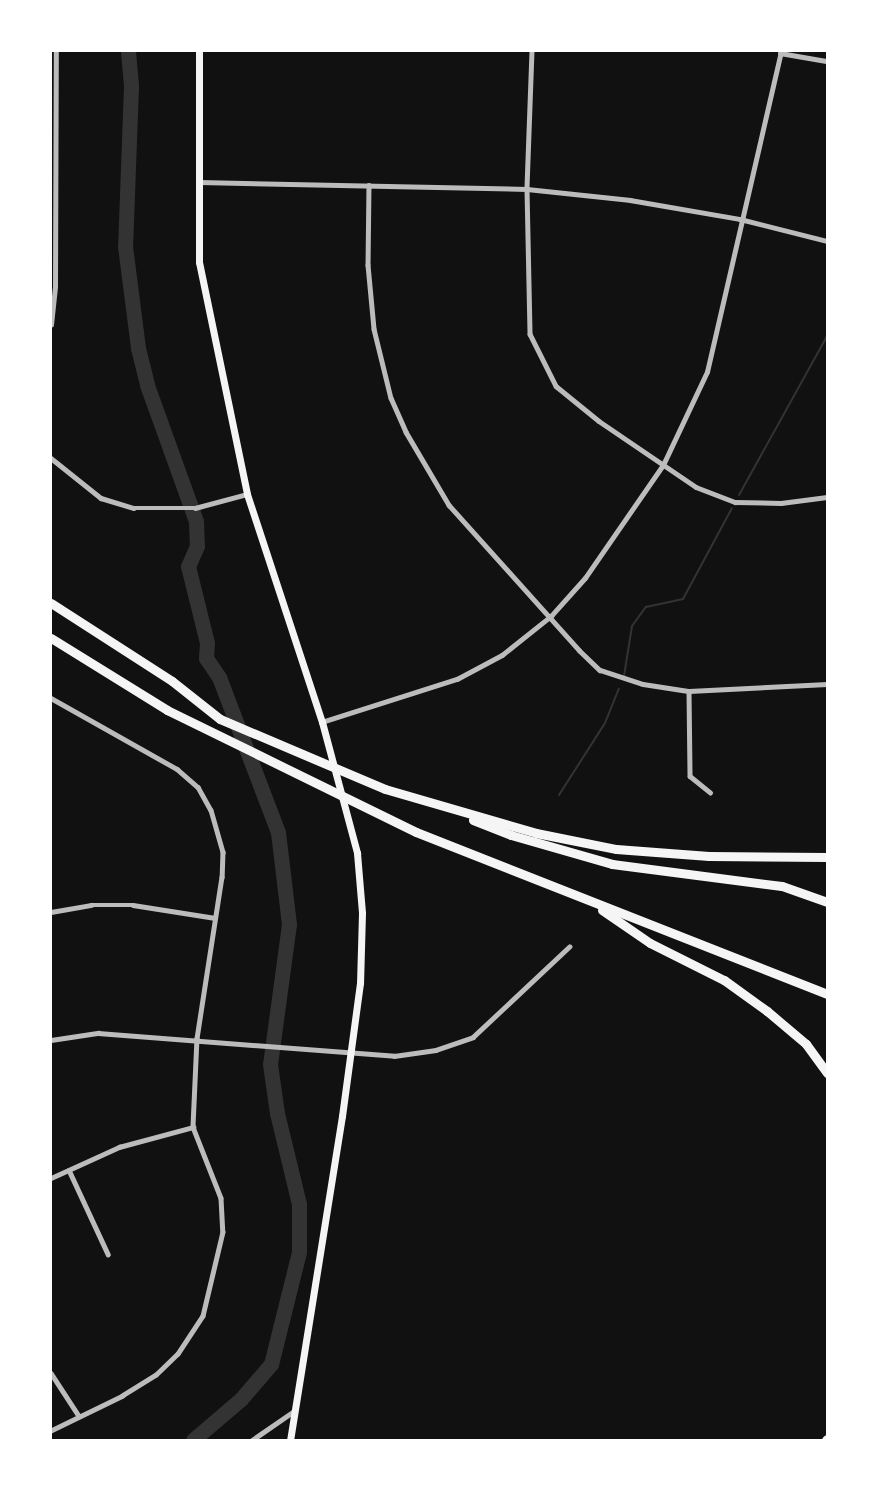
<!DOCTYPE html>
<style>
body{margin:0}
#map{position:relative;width:878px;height:1491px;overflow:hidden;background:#111;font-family:"Source Sans 3",sans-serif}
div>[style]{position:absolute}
.stream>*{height:2px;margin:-1px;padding:0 1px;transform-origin:1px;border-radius:1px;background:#333}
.river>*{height:15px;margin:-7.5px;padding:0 7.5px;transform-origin:7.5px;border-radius:7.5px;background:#333}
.minor>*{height:4.5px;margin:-2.25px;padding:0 2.25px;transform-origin:2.25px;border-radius:2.25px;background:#bcbcbc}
.secondary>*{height:7px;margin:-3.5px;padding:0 3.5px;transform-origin:3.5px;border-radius:3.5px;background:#f5f5f5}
.motorway>*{height:9px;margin:-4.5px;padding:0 4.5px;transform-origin:4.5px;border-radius:4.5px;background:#f5f5f5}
span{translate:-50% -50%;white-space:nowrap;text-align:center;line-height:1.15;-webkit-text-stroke:4.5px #fff;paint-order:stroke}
.frame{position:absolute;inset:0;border:52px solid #fff;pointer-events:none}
</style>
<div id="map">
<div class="stream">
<i style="left:739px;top:495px;width:182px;rotate:-61deg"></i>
<i style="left:624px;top:676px;width:51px;rotate:-80.9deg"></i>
<i style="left:632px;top:626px;width:24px;rotate:-54deg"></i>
<i style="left:646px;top:607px;width:38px;rotate:-12deg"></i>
<i style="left:683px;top:599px;width:103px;rotate:-61.7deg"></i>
<i style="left:559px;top:795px;width:85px;rotate:-57.4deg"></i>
<i style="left:605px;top:723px;width:37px;rotate:-68deg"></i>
</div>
<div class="river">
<i style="left:128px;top:51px;width:35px;rotate:85deg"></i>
<i style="left:131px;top:86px;width:160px;rotate:92.1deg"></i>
<i style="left:125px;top:246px;width:103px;rotate:82.7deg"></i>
<i style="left:138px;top:348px;width:38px;rotate:76deg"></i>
<i style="left:147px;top:385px;width:145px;rotate:70.2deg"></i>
<i style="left:196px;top:521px;width:25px;rotate:88deg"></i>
<i style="left:197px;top:546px;width:22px;rotate:114deg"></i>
<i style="left:188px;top:566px;width:79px;rotate:76.1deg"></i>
<i style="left:207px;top:643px;width:15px;rotate:94deg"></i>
<i style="left:206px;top:658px;width:23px;rotate:56deg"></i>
<i style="left:219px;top:677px;width:166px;rotate:69.2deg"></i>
<i style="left:278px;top:832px;width:93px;rotate:83.2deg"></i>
<i style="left:289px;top:924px;width:141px;rotate:97.7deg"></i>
<i style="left:270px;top:1064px;width:49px;rotate:81.9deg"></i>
<i style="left:277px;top:1113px;width:94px;rotate:76.4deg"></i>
<i style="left:299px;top:1204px;width:48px;rotate:90deg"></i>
<i style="left:299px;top:1252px;width:115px;rotate:104deg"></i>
<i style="left:271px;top:1364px;width:46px;rotate:130.6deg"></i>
<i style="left:241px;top:1399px;width:63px;rotate:139.5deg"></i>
</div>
<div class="minor">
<i style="left:532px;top:51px;width:138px;rotate:92.1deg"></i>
<i style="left:527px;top:189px;width:145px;rotate:88.8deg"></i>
<i style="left:530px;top:334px;width:58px;rotate:63.4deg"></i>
<i style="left:556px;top:386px;width:55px;rotate:39.1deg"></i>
<i style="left:599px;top:421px;width:117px;rotate:34.2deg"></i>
<i style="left:696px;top:487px;width:42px;rotate:21deg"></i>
<i style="left:735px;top:502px;width:46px;rotate:1.2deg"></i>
<i style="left:781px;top:503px;width:46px;rotate:-7.4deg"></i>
<i style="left:780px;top:53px;width:48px;rotate:9.7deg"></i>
<i style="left:199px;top:182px;width:328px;rotate:1.2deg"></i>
<i style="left:527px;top:189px;width:104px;rotate:6.1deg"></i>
<i style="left:630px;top:200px;width:112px;rotate:9.8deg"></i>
<i style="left:740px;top:219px;width:90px;rotate:14.2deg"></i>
<i style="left:369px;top:185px;width:80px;rotate:90.7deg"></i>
<i style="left:368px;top:265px;width:64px;rotate:84.6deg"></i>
<i style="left:374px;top:329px;width:71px;rotate:76.2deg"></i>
<i style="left:391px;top:398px;width:37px;rotate:66deg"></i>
<i style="left:406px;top:432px;width:85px;rotate:59.5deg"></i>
<i style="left:449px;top:505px;width:195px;rotate:48.1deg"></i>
<i style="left:579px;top:650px;width:29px;rotate:44deg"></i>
<i style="left:600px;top:670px;width:45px;rotate:18deg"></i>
<i style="left:643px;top:684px;width:47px;rotate:8.7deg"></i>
<i style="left:689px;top:691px;width:138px;rotate:-2.9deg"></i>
<i style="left:51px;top:325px;width:39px;rotate:-84deg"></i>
<i style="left:55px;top:286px;width:235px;rotate:-89.8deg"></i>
<i style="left:51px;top:458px;width:64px;rotate:38.7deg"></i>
<i style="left:101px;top:498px;width:34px;rotate:17deg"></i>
<i style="left:134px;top:508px;width:61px"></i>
<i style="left:195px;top:508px;width:54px;rotate:-15.1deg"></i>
<i style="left:689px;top:691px;width:85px;rotate:89.3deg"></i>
<i style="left:690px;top:776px;width:26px;rotate:39deg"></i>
<i style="left:51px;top:698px;width:145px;rotate:29.4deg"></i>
<i style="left:177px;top:769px;width:28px;rotate:41deg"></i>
<i style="left:198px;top:787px;width:26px;rotate:61deg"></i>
<i style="left:211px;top:810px;width:44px;rotate:74.1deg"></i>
<i style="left:223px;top:852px;width:25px;rotate:92deg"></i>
<i style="left:222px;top:877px;width:163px;rotate:98.8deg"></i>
<i style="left:197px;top:1038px;width:89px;rotate:92.6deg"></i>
<i style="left:193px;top:1127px;width:76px;rotate:68.5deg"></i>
<i style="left:221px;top:1198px;width:34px;rotate:87deg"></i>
<i style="left:223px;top:1232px;width:86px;rotate:103.4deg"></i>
<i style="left:203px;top:1316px;width:45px;rotate:123.3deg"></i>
<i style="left:178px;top:1354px;width:30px;rotate:136deg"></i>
<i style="left:156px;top:1375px;width:39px;rotate:148deg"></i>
<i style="left:123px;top:1396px;width:80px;rotate:154.1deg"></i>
<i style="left:322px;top:722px;width:142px;rotate:-17.7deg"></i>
<i style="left:457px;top:679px;width:51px;rotate:-28.1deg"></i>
<i style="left:502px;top:655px;width:63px;rotate:-38.5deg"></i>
<i style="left:551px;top:616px;width:51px;rotate:-48.2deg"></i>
<i style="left:585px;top:578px;width:137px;rotate:-55.4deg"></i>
<i style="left:663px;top:465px;width:103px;rotate:-64.7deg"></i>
<i style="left:707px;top:372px;width:329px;rotate:-77deg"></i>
<i style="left:51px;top:912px;width:41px;rotate:-9.9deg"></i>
<i style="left:91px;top:905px;width:42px"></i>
<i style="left:133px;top:905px;width:83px;rotate:9deg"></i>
<i style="left:51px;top:1040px;width:48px;rotate:-8.5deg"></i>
<i style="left:98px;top:1033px;width:297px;rotate:4.4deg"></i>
<i style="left:394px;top:1056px;width:42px;rotate:-8.1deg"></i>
<i style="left:436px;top:1050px;width:39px;rotate:-19deg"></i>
<i style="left:473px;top:1037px;width:132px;rotate:-43.2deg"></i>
<i style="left:69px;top:1170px;width:93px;rotate:65.1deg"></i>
<i style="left:51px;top:1178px;width:75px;rotate:-24.5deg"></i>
<i style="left:119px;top:1147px;width:77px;rotate:-15.1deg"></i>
<i style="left:51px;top:1373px;width:51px;rotate:56.9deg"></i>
<i style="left:252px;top:1440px;width:51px;rotate:-34.6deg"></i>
</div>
<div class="secondary">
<i style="left:199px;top:51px;width:211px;rotate:90deg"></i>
<i style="left:199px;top:262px;width:237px;rotate:78.3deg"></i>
<i style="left:247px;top:494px;width:240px;rotate:71.8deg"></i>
<i style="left:322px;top:722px;width:136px;rotate:75deg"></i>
<i style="left:357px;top:853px;width:60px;rotate:85.2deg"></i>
<i style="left:362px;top:913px;width:70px;rotate:91.6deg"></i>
<i style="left:360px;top:983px;width:134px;rotate:97.7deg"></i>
<i style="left:342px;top:1116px;width:328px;rotate:99.1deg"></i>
</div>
<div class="motorway">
<i style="left:51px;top:603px;width:144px;rotate:32.8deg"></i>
<i style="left:172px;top:681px;width:61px;rotate:38.4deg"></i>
<i style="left:220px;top:719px;width:179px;rotate:23deg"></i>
<i style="left:385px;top:789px;width:157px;rotate:16.2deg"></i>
<i style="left:536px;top:833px;width:82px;rotate:11.3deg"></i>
<i style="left:616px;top:849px;width:93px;rotate:4.3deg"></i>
<i style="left:709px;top:856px;width:118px;rotate:0.5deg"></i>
<i style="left:51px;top:638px;width:137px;rotate:31.8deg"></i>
<i style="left:167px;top:710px;width:277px;rotate:26.1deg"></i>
<i style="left:416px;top:832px;width:442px;rotate:21.5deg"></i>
<i style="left:473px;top:820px;width:41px;rotate:21.5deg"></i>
<i style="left:511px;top:835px;width:105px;rotate:16deg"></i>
<i style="left:612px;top:864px;width:171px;rotate:7.4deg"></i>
<i style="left:782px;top:886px;width:48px;rotate:19.6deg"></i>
<i style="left:602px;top:910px;width:58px;rotate:34.5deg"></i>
<i style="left:650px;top:943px;width:83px;rotate:26.6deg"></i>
<i style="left:724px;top:980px;width:53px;rotate:35.8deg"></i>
<i style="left:767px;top:1011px;width:51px;rotate:40.2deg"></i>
<i style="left:806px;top:1044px;width:36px;rotate:54deg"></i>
<i style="left:826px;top:1440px;width:1px;rotate:-45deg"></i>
</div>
<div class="frame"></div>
</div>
